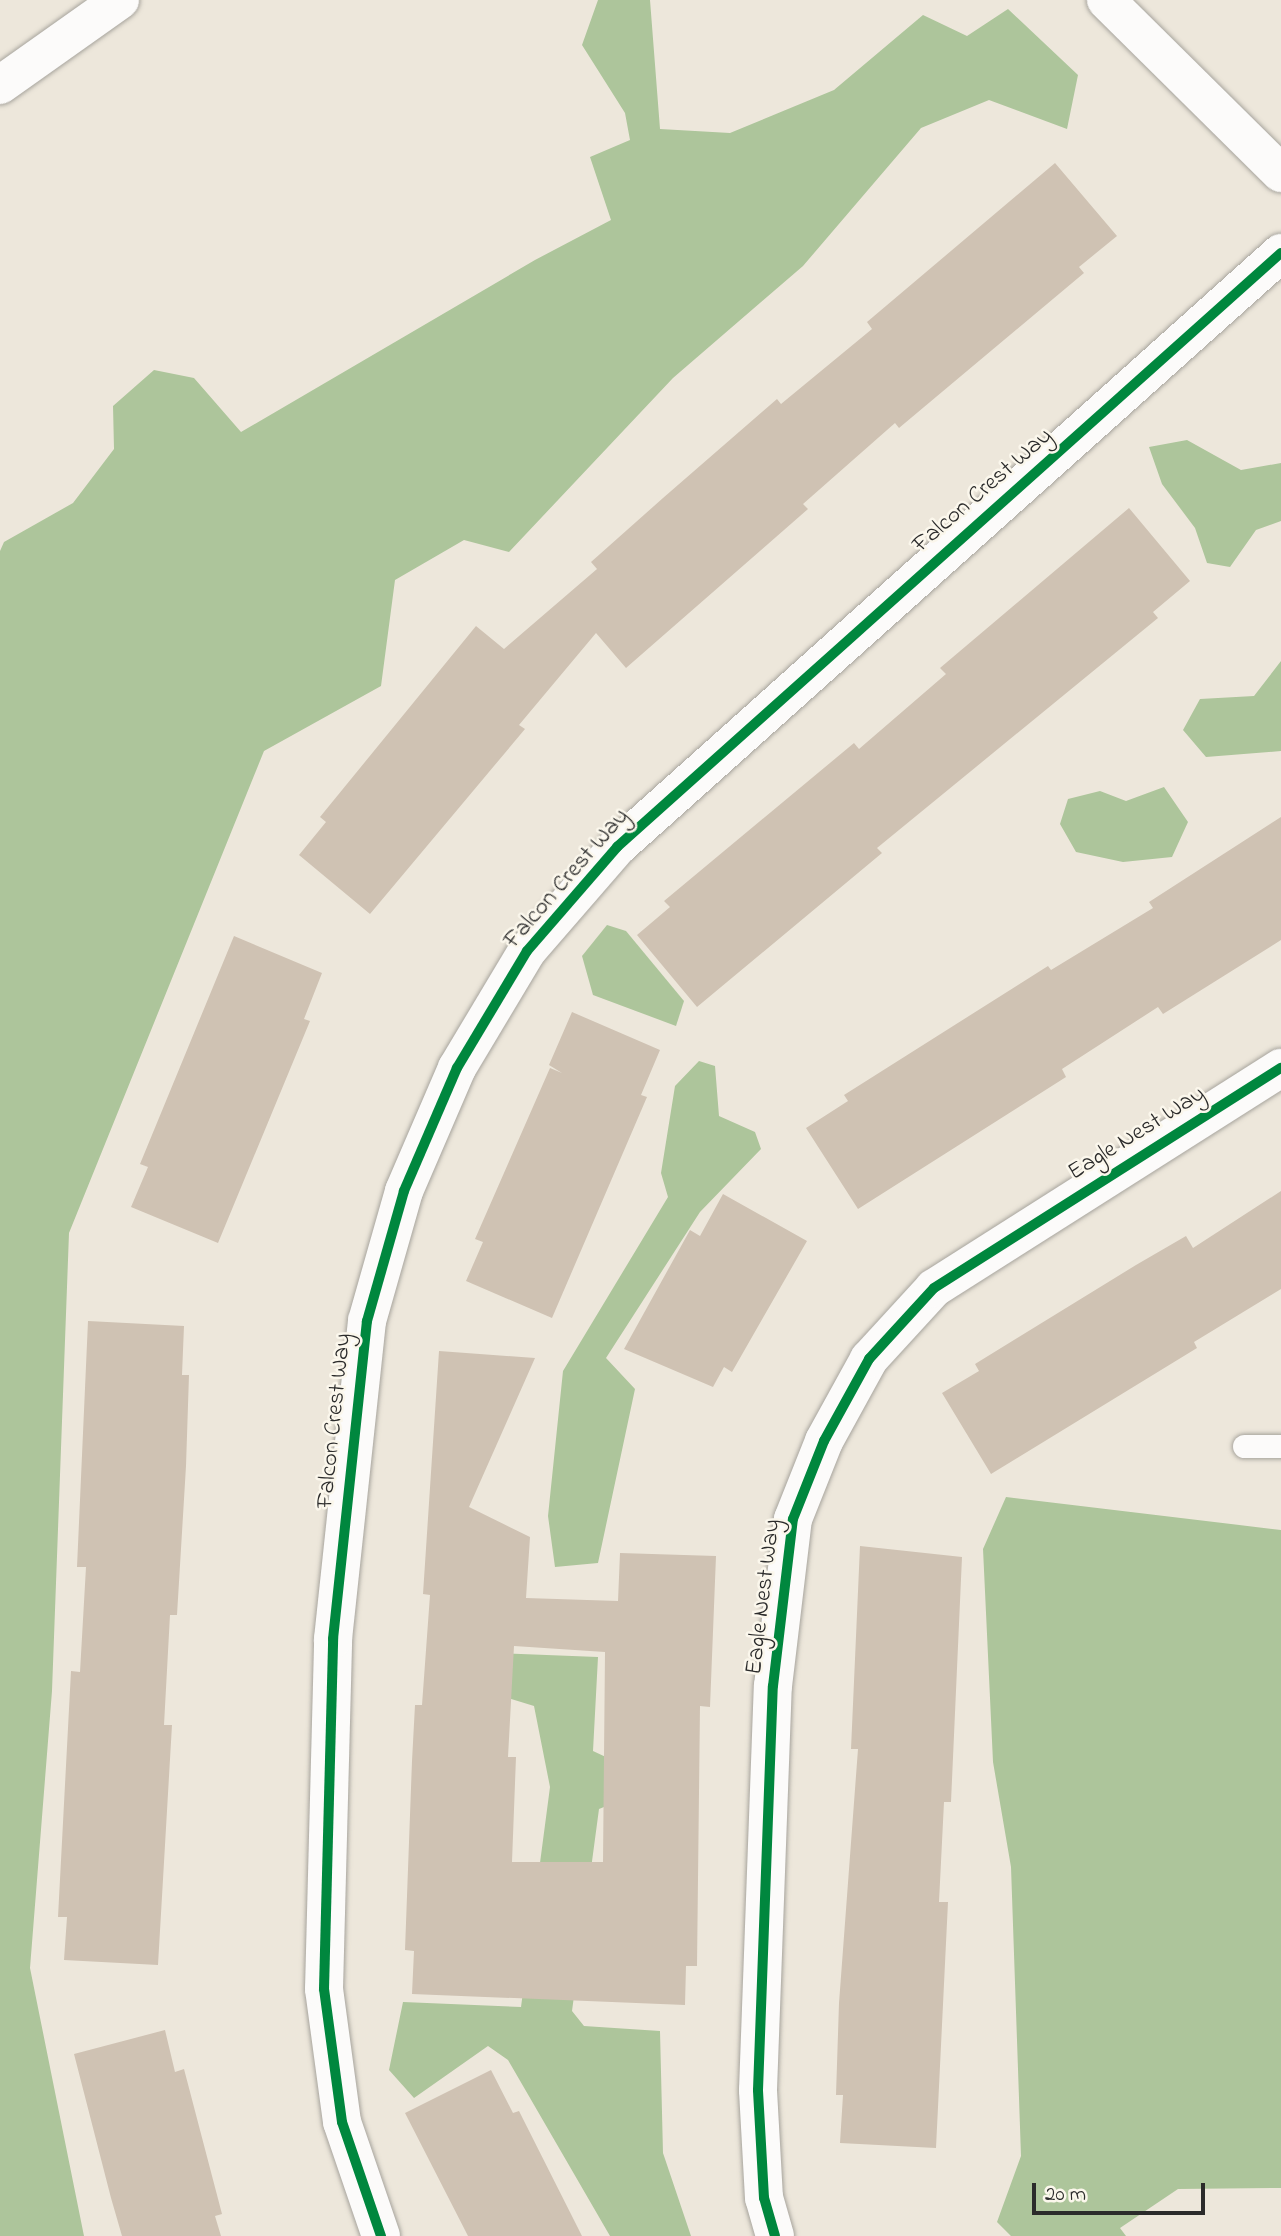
<!DOCTYPE html>
<style>
body{margin:0}
#map{position:relative;width:1281px;height:2236px;overflow:hidden;background:#ede7db;font-family:"Indie Flower",sans-serif}
div>[style]{position:absolute}
.forest>*{inset:0;background:#adc59b}
.building>*{inset:0;background:#cfc2b3}
.roads{filter:drop-shadow(0 0 2px #a7a49d) drop-shadow(0 0 2px #a7a49d)}
.lane>*{height:23px;margin:-11.5px;padding:0 11.5px;transform-origin:11.5px;border-radius:11.5px;background:#fcfbfa}
.street>*{height:38px;margin:-19px;padding:0 19px;transform-origin:19px;border-radius:19px;background:#fcfbfa}
.cycleway>*{height:10px;margin:-5px;padding:0 5px;transform-origin:5px;border-radius:5px;background:#00873e}
span{translate:-50% -50%;white-space:nowrap;text-align:center;line-height:1.15;-webkit-text-stroke:5px #fbf7ec;paint-order:stroke}
.street-label{font-size:24px;color:#2b2b2b}
.scale{position:absolute;left:1032px;top:2183px;width:173px;height:32px;box-sizing:border-box;border:4px solid #2b2b2b;border-top:0;padding-left:9px;font-size:21px;line-height:24px;white-space:nowrap;color:#2b2b2b;-webkit-text-stroke:5px #fbf7ec;paint-order:stroke}
</style>
<div id="map">
<div class="forest">
<i style="clip-path:polygon(598px 0,650px 0,660px 129px,730px 133px,834px 90px,923px 15px,967px 36px,1008px 9px,1078px 75px,1067px 129px,989px 100px,921px 128px,803px 266px,673px 378px,509px 552px,464px 540px,395px 580px,381px 686px,264px 751px,69px 1233px,52px 1691px,30px 1968px,84px 2236px,0 2236px,0 551px,4px 542px,73px 503px,114px 449px,113px 406px,154px 370px,194px 378px,241px 432px,535px 260px,611px 220px,590px 157px,630px 140px,625px 113px,582px 45px)"></i>
<i style="clip-path:polygon(1187px 440px,1241px 470px,1281px 463px,1281px 521px,1256px 530px,1230px 567px,1207px 563px,1195px 528px,1162px 484px,1149px 447px)"></i>
<i style="clip-path:polygon(1281px 661px,1281px 751px,1206px 757px,1183px 730px,1200px 699px,1254px 696px)"></i>
<i style="clip-path:polygon(1164px 787px,1188px 822px,1172px 857px,1123px 862px,1076px 852px,1060px 824px,1068px 799px,1100px 791px,1126px 801px)"></i>
<i style="clip-path:polygon(607px 925px,626px 931px,684px 1001px,676px 1026px,593px 995px,582px 956px)"></i>
<i style="clip-path:polygon(699px 1061px,715px 1066px,719px 1116px,755px 1132px,761px 1149px,700px 1212px,606px 1358px,635px 1389px,598px 1563px,555px 1567px,548px 1516px,563px 1371px,668px 1197px,661px 1173px,675px 1086px)"></i>
<i style="clip-path:polygon(1006px 1497px,1281px 1530px,1281px 2188px,1178px 2189px,1120px 2228px,1126px 2236px,1011px 2236px,997px 2222px,1021px 2156px,1011px 1867px,993px 1762px,983px 1549px)"></i>
<i style="clip-path:polygon(447px 1651px,598px 1657px,593px 1751px,625px 1766px,629px 1797px,599px 1809px,572px 2011px,584px 2026px,660px 2031px,663px 2153px,691px 2236px,610px 2236px,508px 2060px,488px 2046px,414px 2098px,389px 2070px,403px 2002px,521px 2007px,550px 1787px,534px 1706px,485px 1691px)"></i>
</div>
<div class="building">
<i style="clip-path:polygon(1055px 163px,1117px 236px,1079px 267px,1084px 273px,899px 428px,895px 423px,803px 504px,808px 509px,626px 668px,596px 633px,519px 725px,525px 729px,370px 914px,299px 855px,326px 822px,320px 817px,476px 626px,504px 649px,597px 569px,591px 562px,663px 498px,777px 399px,781px 404px,872px 329px,867px 322px)"></i>
<i style="clip-path:polygon(1129px 508px,1190px 581px,1153px 612px,1158px 618px,877px 848px,882px 853px,697px 1007px,637px 935px,670px 907px,664px 901px,854px 743px,859px 749px,946px 674px,940px 668px)"></i>
<i style="clip-path:polygon(1281px 817px,1281px 940px,1163px 1014px,1158px 1007px,1062px 1069px,1066px 1077px,858px 1209px,806px 1128px,848px 1101px,844px 1095px,1048px 966px,1051px 970px,1153px 908px,1149px 902px)"></i>
<i style="clip-path:polygon(234px 936px,322px 973px,304px 1019px,310px 1021px,218px 1243px,131px 1207px,148px 1167px,140px 1164px)"></i>
<i style="clip-path:polygon(572px 1012px,660px 1050px,641px 1095px,647px 1097px,552px 1318px,466px 1281px,483px 1242px,475px 1239px,550px 1068px,562px 1073px,549px 1065px)"></i>
<i style="clip-path:polygon(1281px 1191px,1281px 1289px,1194px 1342px,1197px 1348px,991px 1474px,942px 1393px,979px 1371px,975px 1364px,1136px 1265px,1186px 1236px,1193px 1248px)"></i>
<i style="clip-path:polygon(723px 1194px,807px 1241px,732px 1372px,724px 1367px,713px 1387px,624px 1349px,690px 1230px,700px 1236px)"></i>
<i style="clip-path:polygon(88px 1321px,184px 1326px,182px 1375px,189px 1375px,186px 1466px,177px 1615px,170px 1615px,164px 1725px,172px 1725px,158px 1965px,64px 1960px,67px 1917px,58px 1917px,71px 1671px,80px 1672px,86px 1567px,77px 1567px)"></i>
<i style="clip-path:polygon(evenodd,439px 1351px,535px 1358px,469px 1507px,530px 1537px,526px 1598px,618px 1601px,620px 1553px,716px 1556px,710px 1707px,700px 1706px,697px 1966px,686px 1966px,685px 2005px,412px 1994px,414px 1951px,405px 1950px,412px 1761px,415px 1705px,422px 1705px,430px 1595px,423px 1594px,439px 1351px,514px 1646px,605px 1652px,603px 1862px,512px 1862px,516px 1757px,508px 1757px,514px 1646px)"></i>
<i style="clip-path:polygon(860px 1546px,962px 1557px,951px 1802px,944px 1802px,939px 1902px,948px 1902px,936px 2148px,840px 2143px,843px 2095px,836px 2095px,839px 2003px,858px 1749px,851px 1749px)"></i>
<i style="clip-path:polygon(165px 2030px,175px 2072px,184px 2069px,222px 2214px,215px 2216px,221px 2236px,122px 2236px,111px 2198px,74px 2054px)"></i>
<i style="clip-path:polygon(491px 2070px,513px 2113px,519px 2111px,582px 2236px,468px 2236px,405px 2113px)"></i>
</div>
<div class="roads">
<div class="lane">
<i style="left:1244px;top:1446px;width:37px"></i>
</div>
<div class="street">
<i style="left:1106px;top:0;width:246px;rotate:44.7deg"></i>
<i style="left:0;top:85px;width:147px;rotate:-35.3deg"></i>
<i style="left:381px;top:2236px;width:120px;rotate:-108.9deg"></i>
<i style="left:342px;top:2122px;width:134px;rotate:-97.7deg"></i>
<i style="left:324px;top:1989px;width:350px;rotate:-88.5deg"></i>
<i style="left:333px;top:1639px;width:320px;rotate:-83.9deg"></i>
<i style="left:367px;top:1321px;width:135px;rotate:-74.1deg"></i>
<i style="left:404px;top:1191px;width:134px;rotate:-66.7deg"></i>
<i style="left:457px;top:1068px;width:136px;rotate:-59.1deg"></i>
<i style="left:527px;top:951px;width:138px;rotate:-49.1deg"></i>
<i style="left:617px;top:847px;width:891px;rotate:-41.82deg"></i>
<i style="left:775px;top:2236px;width:40px;rotate:-106deg"></i>
<i style="left:764px;top:2198px;width:108px;rotate:-93.2deg"></i>
<i style="left:758px;top:2090px;width:404px;rotate:-87.9deg"></i>
<i style="left:773px;top:1686px;width:168px;rotate:-83.2deg"></i>
<i style="left:793px;top:1519px;width:84px;rotate:-68.3deg"></i>
<i style="left:824px;top:1441px;width:94px;rotate:-61.2deg"></i>
<i style="left:869px;top:1359px;width:96px;rotate:-47.5deg"></i>
<i style="left:934px;top:1288px;width:411px;rotate:-32.4deg"></i>
</div>
</div>
<div class="cycleway">
<i style="left:381px;top:2236px;width:120px;rotate:-108.9deg"></i>
<i style="left:342px;top:2122px;width:134px;rotate:-97.7deg"></i>
<i style="left:324px;top:1989px;width:350px;rotate:-88.5deg"></i>
<i style="left:333px;top:1639px;width:320px;rotate:-83.9deg"></i>
<i style="left:367px;top:1321px;width:135px;rotate:-74.1deg"></i>
<i style="left:404px;top:1191px;width:134px;rotate:-66.7deg"></i>
<i style="left:457px;top:1068px;width:136px;rotate:-59.1deg"></i>
<i style="left:527px;top:951px;width:138px;rotate:-49.1deg"></i>
<i style="left:617px;top:847px;width:891px;rotate:-41.82deg"></i>
<i style="left:775px;top:2236px;width:40px;rotate:-106deg"></i>
<i style="left:764px;top:2198px;width:108px;rotate:-93.2deg"></i>
<i style="left:758px;top:2090px;width:404px;rotate:-87.9deg"></i>
<i style="left:773px;top:1686px;width:168px;rotate:-83.2deg"></i>
<i style="left:793px;top:1519px;width:84px;rotate:-68.3deg"></i>
<i style="left:824px;top:1441px;width:94px;rotate:-61.2deg"></i>
<i style="left:869px;top:1359px;width:96px;rotate:-47.5deg"></i>
<i style="left:934px;top:1288px;width:411px;rotate:-32.4deg"></i>
</div>
<div class="street-label">
<span style="left:983px;top:491px;rotate:-41deg">Falcon Crest Way</span>
<span style="left:567px;top:879px;rotate:-49deg">Falcon Crest Way</span>
<span style="left:1137px;top:1134px;rotate:-32deg">Eagle Nest Way</span>
<span style="left:335px;top:1421px;rotate:-84deg">Falcon Crest Way</span>
<span style="left:764px;top:1597px;rotate:-83deg">Eagle Nest Way</span>
</div>
<div class="scale">20 m</div>
</div>
